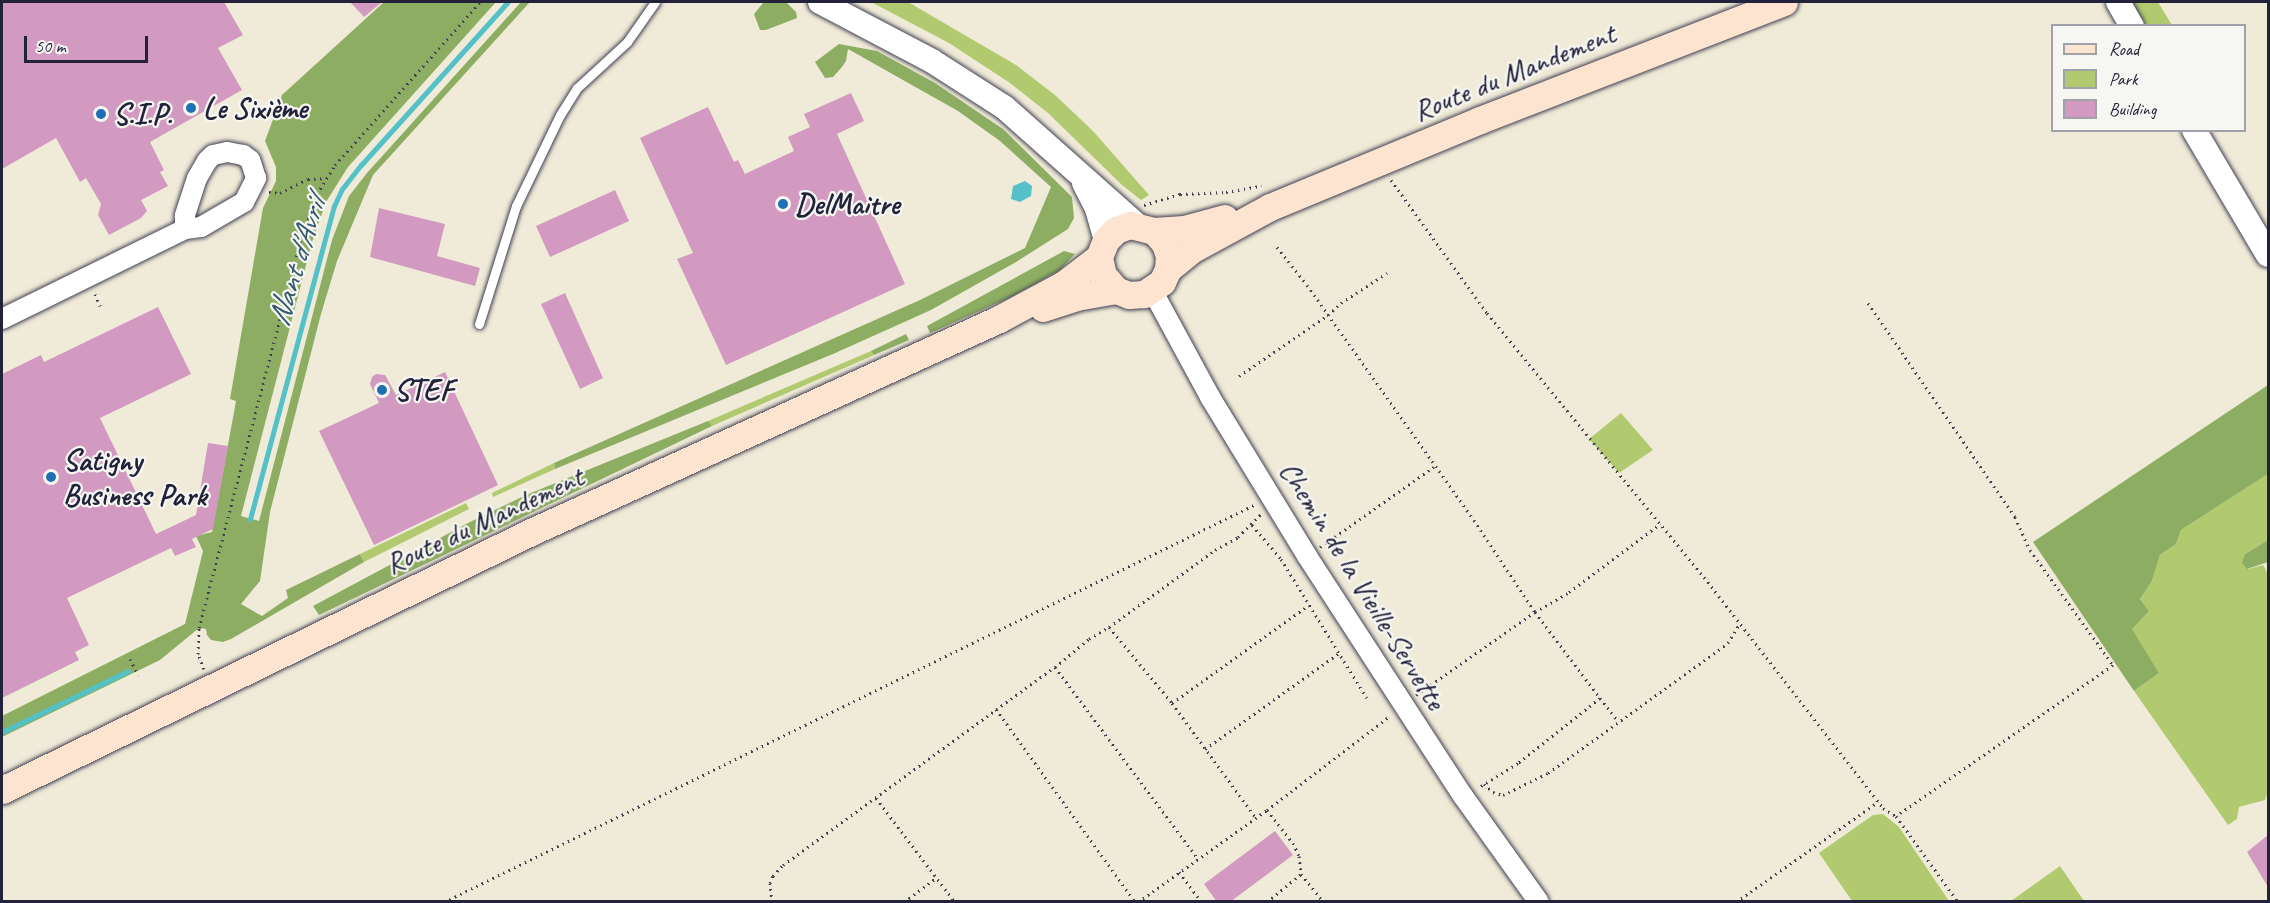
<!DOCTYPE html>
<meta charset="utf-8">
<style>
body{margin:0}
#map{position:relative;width:2270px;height:903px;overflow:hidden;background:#f0ebd8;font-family:Caveat,sans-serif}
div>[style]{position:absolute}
.green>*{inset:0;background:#b2ca6f}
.forest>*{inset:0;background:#8dae62}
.water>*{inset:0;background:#53c1c7}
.stream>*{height:5px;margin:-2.5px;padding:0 2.5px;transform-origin:2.5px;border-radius:2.5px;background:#53c1c7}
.building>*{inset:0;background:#d29ac0}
.path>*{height:3px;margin-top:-1.5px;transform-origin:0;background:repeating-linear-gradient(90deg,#414053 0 1.5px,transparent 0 6px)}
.roads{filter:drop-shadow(0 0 2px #414053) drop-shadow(0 0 2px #414053)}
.service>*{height:9px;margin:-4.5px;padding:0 4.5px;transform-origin:4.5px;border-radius:4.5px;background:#fff}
.minor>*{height:20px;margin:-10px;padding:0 10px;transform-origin:10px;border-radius:10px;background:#fff}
.tertiary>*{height:24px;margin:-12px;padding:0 12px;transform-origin:12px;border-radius:12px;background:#fff}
.secondary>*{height:27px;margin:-13.5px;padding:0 13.5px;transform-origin:13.5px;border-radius:13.5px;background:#fde4d0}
.dots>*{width:16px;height:16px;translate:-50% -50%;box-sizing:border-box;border:3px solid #f6f6f2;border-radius:50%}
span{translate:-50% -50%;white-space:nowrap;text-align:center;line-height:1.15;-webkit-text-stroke:4.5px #f6f6f2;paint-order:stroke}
.street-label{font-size:30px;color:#22223b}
.poi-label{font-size:30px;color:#22223b;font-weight:700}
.left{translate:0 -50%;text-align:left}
.water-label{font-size:32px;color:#335a6c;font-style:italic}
.frame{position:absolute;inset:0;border:3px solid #22223b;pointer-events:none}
.legend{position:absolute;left:2051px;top:24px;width:195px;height:108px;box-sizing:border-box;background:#f6f6f2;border:2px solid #a1a1a9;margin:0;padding:8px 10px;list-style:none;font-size:18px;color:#22223b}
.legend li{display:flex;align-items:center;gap:12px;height:30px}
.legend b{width:30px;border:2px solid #a1a1a9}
.scale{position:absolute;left:24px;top:36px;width:124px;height:27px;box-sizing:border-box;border:3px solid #22223b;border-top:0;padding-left:8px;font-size:18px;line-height:21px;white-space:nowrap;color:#22223b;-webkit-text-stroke:4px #f6f6f2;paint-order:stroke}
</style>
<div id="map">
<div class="green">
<i style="clip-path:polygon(871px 2px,908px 2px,1016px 65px,1055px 95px,1093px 131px,1149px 195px,1141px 200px,1122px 185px,1048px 113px,1010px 83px,949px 43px)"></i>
<i style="clip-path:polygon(2130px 2px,2158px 2px,2172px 25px,2145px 25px)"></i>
<i style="clip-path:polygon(871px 351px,874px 355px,712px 426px,708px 421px)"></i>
<i style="clip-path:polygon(1621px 413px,1653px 450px,1619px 473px,1589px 439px)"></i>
<i style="clip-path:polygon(554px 463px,555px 469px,493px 497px,492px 493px)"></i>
<i style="clip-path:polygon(2268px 474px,2268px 540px,2245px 554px,2248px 569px,2263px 565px,2268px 574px,2268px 791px,2265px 800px,2239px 807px,2237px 819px,2228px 825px,2134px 691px,2159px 673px,2131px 629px,2149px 611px,2140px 599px,2152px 581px,2160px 555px,2176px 544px,2181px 530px)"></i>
<i style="clip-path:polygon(466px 503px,469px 509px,364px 562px,360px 554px)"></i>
<i style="clip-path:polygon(1883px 814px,1899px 827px,1949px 901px,1852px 901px,1819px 853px,1873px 815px)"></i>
<i style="clip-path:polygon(2060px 866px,2084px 901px,2011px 901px)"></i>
</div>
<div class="forest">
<i style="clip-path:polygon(384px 2px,496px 2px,348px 167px,326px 202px,312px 242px,241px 516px,259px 521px,332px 240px,349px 196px,367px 173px,521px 2px,530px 2px,373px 175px,337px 261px,321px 314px,270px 512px,260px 581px,241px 604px,262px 616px,288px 598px,286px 590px,360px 554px,364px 562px,231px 639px,223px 642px,211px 640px,207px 635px,206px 629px,199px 628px,160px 660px,2px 737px,2px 716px,185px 624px,203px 551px,196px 536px,212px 532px,236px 401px,230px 399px,263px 208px,276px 181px,276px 167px,265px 141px,282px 95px)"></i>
<i style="clip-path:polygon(761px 2px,786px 2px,796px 12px,797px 18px,766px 30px,760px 30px,754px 14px,763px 3px)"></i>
<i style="clip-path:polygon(839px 44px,877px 51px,935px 83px,1003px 129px,1072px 197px,1074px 218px,1068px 229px,1016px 262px,931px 310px,833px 354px,555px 469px,554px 463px,920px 300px,1025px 248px,1051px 187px,1000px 141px,958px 111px,848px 49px,846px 61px,842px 67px,833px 77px,825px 78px,815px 62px)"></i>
<i style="clip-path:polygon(1064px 251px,1075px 254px,1060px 270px,1013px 296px,930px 333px,927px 326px)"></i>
<i style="clip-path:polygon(906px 334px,909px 340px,874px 355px,871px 351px)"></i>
<i style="clip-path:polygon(2268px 385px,2268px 474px,2181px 530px,2176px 544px,2160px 555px,2152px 581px,2140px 599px,2149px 611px,2132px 629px,2159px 673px,2134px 691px,2033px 542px)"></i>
<i style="clip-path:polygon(708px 421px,712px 426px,319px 615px,313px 606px,470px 522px,526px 495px)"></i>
<i style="clip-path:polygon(2268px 540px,2268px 562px,2247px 569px,2242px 563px,2245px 554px)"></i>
</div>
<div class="water">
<i style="clip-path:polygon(1025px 181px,1032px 186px,1031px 196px,1020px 202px,1011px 199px,1013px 186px)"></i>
</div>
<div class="stream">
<i style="left:250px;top:519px;width:324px;rotate:-75deg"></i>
<i style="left:334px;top:206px;width:19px;rotate:-65deg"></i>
<i style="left:342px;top:189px;width:31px;rotate:-52deg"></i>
<i style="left:361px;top:165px;width:219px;rotate:-48deg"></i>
<i style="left:2px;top:732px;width:140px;rotate:-25.8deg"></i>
</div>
<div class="building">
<i style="clip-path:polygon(2px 2px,224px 2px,243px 35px,218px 48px,242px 90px,150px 142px,164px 170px,160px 172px,168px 186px,141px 200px,147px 211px,141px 218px,109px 235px,98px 215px,101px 204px,86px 178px,80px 182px,56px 138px,2px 169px)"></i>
<i style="clip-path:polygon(350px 2px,382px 2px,364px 17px)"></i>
<i style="clip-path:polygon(851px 93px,864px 121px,837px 134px,905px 284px,726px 365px,677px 259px,693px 253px,640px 138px,708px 107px,734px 162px,738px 160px,745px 174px,794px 151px,788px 137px,810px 127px,804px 114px)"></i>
<i style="clip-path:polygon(615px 190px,629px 221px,550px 257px,536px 226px)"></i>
<i style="clip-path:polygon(379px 208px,445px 224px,437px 256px,480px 268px,475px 286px,370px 257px)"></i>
<i style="clip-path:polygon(565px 293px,603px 378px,580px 389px,541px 304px)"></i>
<i style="clip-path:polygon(158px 307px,191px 374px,100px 418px,156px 534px,196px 515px,208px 443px,228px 446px,213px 529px,192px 539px,196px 547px,175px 556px,171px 548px,67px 598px,89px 645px,75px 652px,79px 660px,2px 698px,2px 374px,41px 355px,44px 362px)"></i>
<i style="clip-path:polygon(445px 372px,498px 485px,374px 545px,319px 431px,379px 403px,370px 384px,372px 377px,376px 374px,385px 375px,396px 395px)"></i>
<i style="clip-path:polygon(1275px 831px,1293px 855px,1230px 902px,1217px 902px,1204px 884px)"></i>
<i style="clip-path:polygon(2268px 835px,2268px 887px,2247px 852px)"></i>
</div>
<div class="path">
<i style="left:1391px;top:180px;width:164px;rotate:54.2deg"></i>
<i style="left:1487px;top:313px;width:342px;rotate:50.6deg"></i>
<i style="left:1704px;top:577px;width:292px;rotate:52.2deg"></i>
<i style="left:1883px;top:808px;width:15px;rotate:32deg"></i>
<i style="left:1896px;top:816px;width:106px;rotate:54.2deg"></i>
<i style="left:269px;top:192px;width:11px;rotate:5deg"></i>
<i style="left:280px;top:193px;width:31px;rotate:-27deg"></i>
<i style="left:308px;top:179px;width:17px;rotate:-3deg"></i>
<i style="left:1144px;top:205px;width:38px;rotate:-17deg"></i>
<i style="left:1180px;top:194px;width:46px;rotate:-2.5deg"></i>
<i style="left:1226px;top:192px;width:36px;rotate:-10deg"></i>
<i style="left:1277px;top:247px;width:48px;rotate:51.7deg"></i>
<i style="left:1307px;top:285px;width:288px;rotate:54.6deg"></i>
<i style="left:1474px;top:520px;width:110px;rotate:56.5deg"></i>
<i style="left:1535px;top:612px;width:108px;rotate:52.9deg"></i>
<i style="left:1600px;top:698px;width:105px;rotate:141.6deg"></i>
<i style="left:1518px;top:763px;width:47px;rotate:148deg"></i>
<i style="left:95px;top:294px;width:13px;rotate:67deg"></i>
<i style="left:1868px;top:303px;width:260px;rotate:55.5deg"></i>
<i style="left:2015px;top:517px;width:36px;rotate:66deg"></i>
<i style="left:2030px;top:550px;width:142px;rotate:54.2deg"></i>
<i style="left:2113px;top:665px;width:264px;rotate:145.2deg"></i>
<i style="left:1239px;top:376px;width:108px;rotate:-34.4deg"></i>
<i style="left:1328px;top:315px;width:18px;rotate:-43deg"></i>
<i style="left:1341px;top:303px;width:55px;rotate:-33.1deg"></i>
<i style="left:1252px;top:525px;width:45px;rotate:49.5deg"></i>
<i style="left:1281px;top:559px;width:163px;rotate:58.3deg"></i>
<i style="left:1320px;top:547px;width:139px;rotate:-35.1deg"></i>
<i style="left:1109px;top:627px;width:131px;rotate:-36deg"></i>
<i style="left:1215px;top:550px;width:26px;rotate:-29deg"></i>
<i style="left:1238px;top:537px;width:34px;rotate:-45deg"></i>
<i style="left:130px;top:659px;width:18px;rotate:63deg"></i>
<i style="left:1055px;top:667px;width:44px;rotate:-39.5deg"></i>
<i style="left:1089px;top:639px;width:23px;rotate:-31deg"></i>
<i style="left:1109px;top:627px;width:99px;rotate:50.3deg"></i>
<i style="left:1172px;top:703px;width:142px;rotate:53.9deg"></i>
<i style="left:204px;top:669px;width:16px;rotate:-112deg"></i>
<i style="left:198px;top:654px;width:26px;rotate:-88deg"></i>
<i style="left:199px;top:628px;width:399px;rotate:-75.3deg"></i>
<i style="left:300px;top:242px;width:51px;rotate:-70.5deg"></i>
<i style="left:317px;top:194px;width:34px;rotate:-58deg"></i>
<i style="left:335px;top:165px;width:218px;rotate:-48.3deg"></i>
<i style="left:1416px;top:695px;width:145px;rotate:-34.9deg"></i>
<i style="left:1535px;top:612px;width:39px;rotate:-30deg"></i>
<i style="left:1569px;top:592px;width:114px;rotate:-36.8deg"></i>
<i style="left:1600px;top:698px;width:29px;rotate:52deg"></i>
<i style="left:1172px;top:703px;width:168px;rotate:-35.6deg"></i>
<i style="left:996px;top:709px;width:238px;rotate:54.2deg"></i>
<i style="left:1205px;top:749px;width:165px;rotate:-35.6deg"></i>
<i style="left:1484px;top:784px;width:12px;rotate:42deg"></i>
<i style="left:1493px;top:792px;width:10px;rotate:17deg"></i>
<i style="left:1503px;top:795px;width:50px;rotate:-26.1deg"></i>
<i style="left:1548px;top:773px;width:222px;rotate:-35.8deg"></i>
<i style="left:1728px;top:643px;width:23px;rotate:-59deg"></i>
<i style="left:876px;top:798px;width:131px;rotate:52.8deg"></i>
<i style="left:1267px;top:810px;width:42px;rotate:51.8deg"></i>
<i style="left:1293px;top:843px;width:14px;rotate:65deg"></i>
<i style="left:1299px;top:856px;width:18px;rotate:84deg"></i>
<i style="left:1179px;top:872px;width:38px;rotate:53deg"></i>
<i style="left:444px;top:902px;width:904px;rotate:-26.11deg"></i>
<i style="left:772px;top:902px;width:19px;rotate:-96deg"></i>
<i style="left:770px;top:883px;width:8px;rotate:-67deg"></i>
<i style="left:773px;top:876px;width:15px;rotate:-48deg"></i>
<i style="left:783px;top:865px;width:336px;rotate:-36.1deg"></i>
<i style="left:1055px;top:667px;width:239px;rotate:53.3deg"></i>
<i style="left:904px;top:902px;width:40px;rotate:-37deg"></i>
<i style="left:1138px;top:902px;width:158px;rotate:-35.5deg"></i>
<i style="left:1267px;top:810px;width:155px;rotate:-37.4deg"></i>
<i style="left:1267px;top:902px;width:44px;rotate:-39.5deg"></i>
<i style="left:1301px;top:874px;width:36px;rotate:51deg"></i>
<i style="left:1736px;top:902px;width:174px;rotate:-35.2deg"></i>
</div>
<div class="roads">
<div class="service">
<i style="left:479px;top:324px;width:124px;rotate:-72.6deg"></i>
<i style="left:516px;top:206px;width:101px;rotate:-64.2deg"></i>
<i style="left:560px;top:115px;width:32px;rotate:-58deg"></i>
<i style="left:577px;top:88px;width:68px;rotate:-42.6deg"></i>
<i style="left:627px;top:42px;width:49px;rotate:-55deg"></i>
</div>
<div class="minor">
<i style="left:1152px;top:290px;width:122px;rotate:61.5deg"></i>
<i style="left:1210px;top:397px;width:186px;rotate:58.6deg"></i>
<i style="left:1307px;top:556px;width:286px;rotate:57deg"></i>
<i style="left:1463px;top:796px;width:130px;rotate:54.4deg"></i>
<i style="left:2px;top:319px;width:204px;rotate:-26.2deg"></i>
<i style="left:185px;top:229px;width:16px;rotate:-7deg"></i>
<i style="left:201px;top:227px;width:50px;rotate:-30.2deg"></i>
<i style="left:244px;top:202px;width:27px;rotate:-63deg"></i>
<i style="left:256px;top:178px;width:19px;rotate:-108deg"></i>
<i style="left:250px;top:160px;width:9px;rotate:-144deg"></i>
<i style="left:243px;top:155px;width:16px;rotate:-169deg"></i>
<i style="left:227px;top:152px;width:14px;rotate:168deg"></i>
<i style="left:213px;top:155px;width:8px;rotate:135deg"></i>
<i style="left:207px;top:161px;width:20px;rotate:120deg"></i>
<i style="left:197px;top:178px;width:40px;rotate:108deg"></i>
<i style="left:185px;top:216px;width:13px;rotate:90deg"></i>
</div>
<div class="tertiary">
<i style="left:820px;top:2px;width:127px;rotate:27.8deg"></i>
<i style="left:932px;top:61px;width:85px;rotate:32.6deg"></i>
<i style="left:1004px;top:107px;width:178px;rotate:41.6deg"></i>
<i style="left:2118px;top:2px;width:28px;rotate:60deg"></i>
<i style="left:2194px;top:130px;width:145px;rotate:59.4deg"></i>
<i style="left:1084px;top:183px;width:29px;rotate:63deg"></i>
<i style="left:1097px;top:209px;width:32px;rotate:74deg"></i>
</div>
<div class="secondary">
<i style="left:1154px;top:231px;width:15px;rotate:48deg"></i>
<i style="left:1164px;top:242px;width:14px;rotate:69deg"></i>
<i style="left:1169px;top:255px;width:14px;rotate:94deg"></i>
<i style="left:1168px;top:269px;width:14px;rotate:115deg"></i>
<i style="left:1162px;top:282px;width:22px;rotate:146deg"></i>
<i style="left:1144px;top:294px;width:15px;rotate:176deg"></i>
<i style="left:1129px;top:295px;width:14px;rotate:-159deg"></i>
<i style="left:1116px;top:290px;width:20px;rotate:-131deg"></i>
<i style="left:1103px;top:275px;width:18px;rotate:-103deg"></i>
<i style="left:1099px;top:257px;width:18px;rotate:-68deg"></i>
<i style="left:1106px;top:240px;width:14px;rotate:-45deg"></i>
<i style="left:1116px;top:230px;width:15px;rotate:-20deg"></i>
<i style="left:1130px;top:225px;width:25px;rotate:14deg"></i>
<i style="left:1154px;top:231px;width:30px;rotate:-4deg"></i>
<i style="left:1184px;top:229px;width:42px;rotate:-15deg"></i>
<i style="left:1168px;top:269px;width:32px;rotate:-39deg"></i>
<i style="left:1193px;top:249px;width:88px;rotate:-28.6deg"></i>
<i style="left:1270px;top:207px;width:227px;rotate:-22.5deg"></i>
<i style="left:1480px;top:120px;width:326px;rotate:-21.2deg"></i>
<i style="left:1043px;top:308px;width:35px;rotate:-18deg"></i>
<i style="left:1076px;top:297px;width:41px;rotate:-9.9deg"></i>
<i style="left:2px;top:790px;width:589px;rotate:-26deg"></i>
<i style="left:531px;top:532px;width:514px;rotate:-24.47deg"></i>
<i style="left:999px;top:319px;width:74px;rotate:-28.3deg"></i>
<i style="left:1064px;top:284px;width:44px;rotate:-37.6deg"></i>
</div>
</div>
<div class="dots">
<i style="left:191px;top:108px;background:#1f6fb2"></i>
<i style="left:101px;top:114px;background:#1f6fb2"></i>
<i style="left:783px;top:204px;background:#1f6fb2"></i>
<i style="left:382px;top:390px;background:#1f6fb2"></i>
<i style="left:51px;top:477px;background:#1f6fb2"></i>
</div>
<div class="street-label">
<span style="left:1514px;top:72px;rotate:-22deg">Route du Mandement</span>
<span style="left:484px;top:520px;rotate:-25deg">Route du Mandement</span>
<span style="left:1363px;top:585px;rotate:58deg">Chemin de la Vieille-Servette</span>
</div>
<div class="poi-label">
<span class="left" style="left:203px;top:108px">Le Sixième</span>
<span class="left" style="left:113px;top:114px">S.I.P.</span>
<span class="left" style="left:795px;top:204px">DelMaitre</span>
<span class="left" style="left:394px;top:390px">STEF</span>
<span class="left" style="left:63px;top:477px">Satigny<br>Business Park</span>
</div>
<div class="water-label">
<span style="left:297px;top:262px;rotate:-73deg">Nant d'Avril</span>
</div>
<div class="frame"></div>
<ul class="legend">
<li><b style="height:8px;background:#fde4d0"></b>Road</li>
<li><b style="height:16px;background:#b2ca6f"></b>Park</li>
<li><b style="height:16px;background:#d29ac0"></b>Building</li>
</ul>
<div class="scale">50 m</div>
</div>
